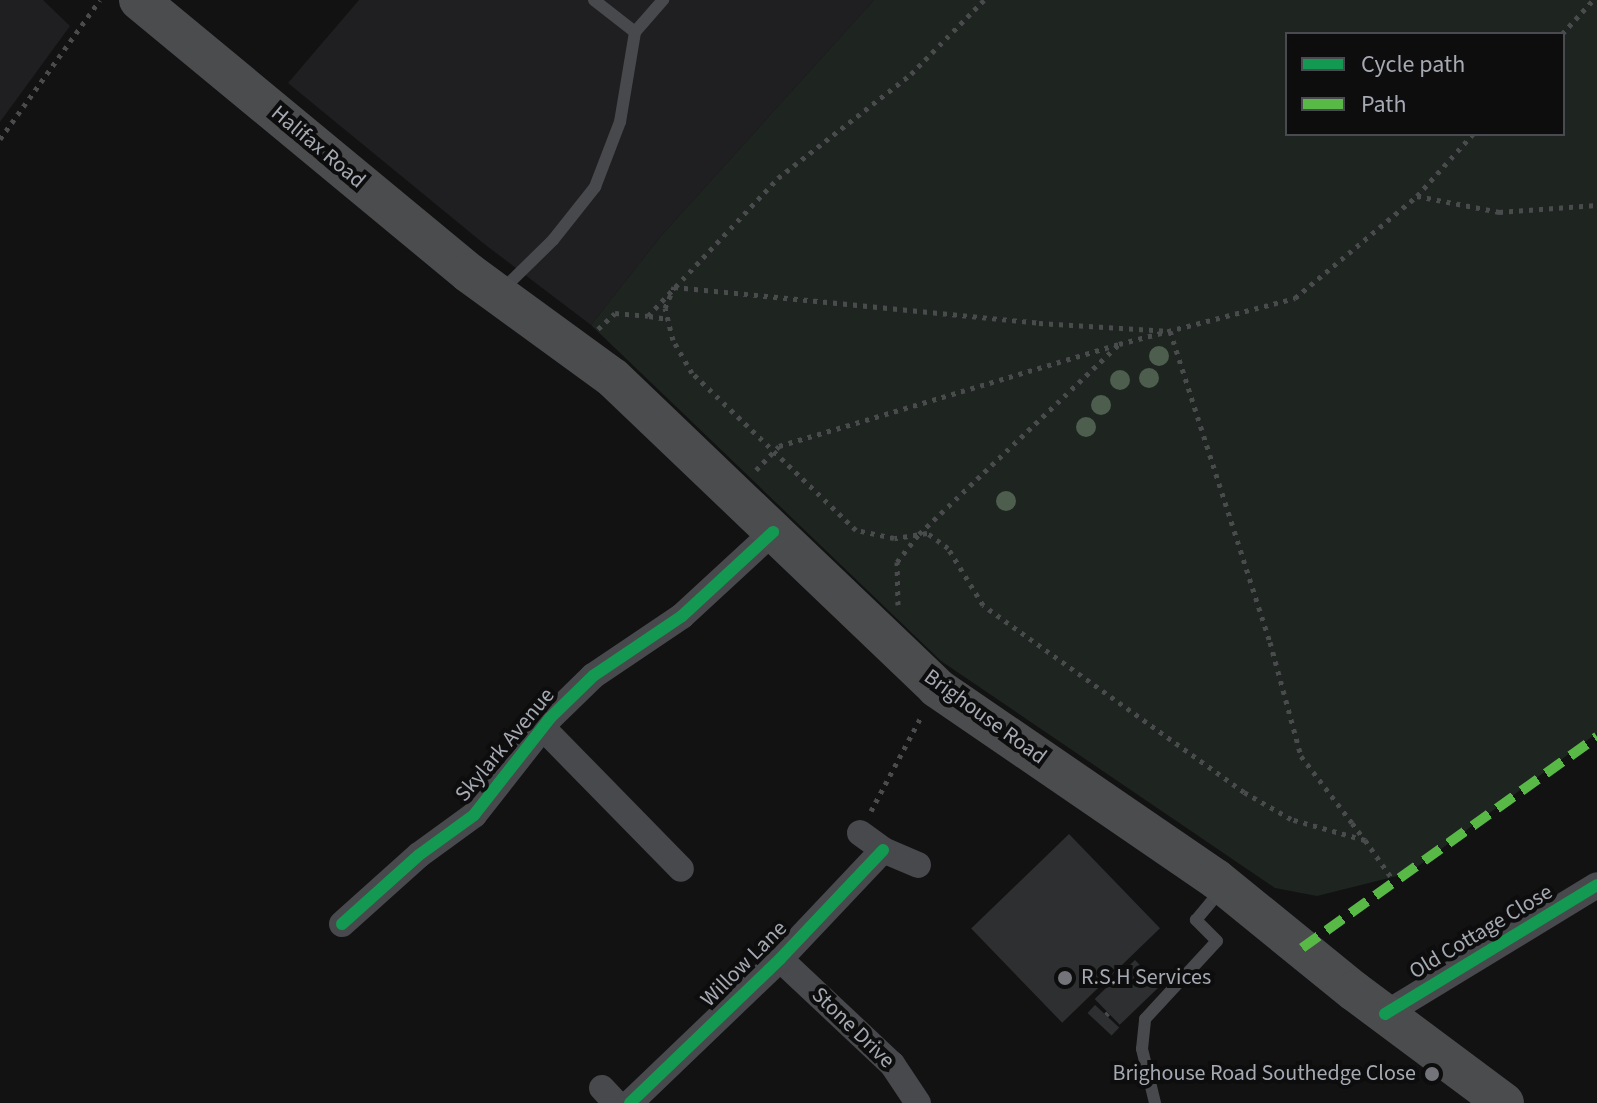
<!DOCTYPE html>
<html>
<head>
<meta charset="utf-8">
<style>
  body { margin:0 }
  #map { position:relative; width:1597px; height:1103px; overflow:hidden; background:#121213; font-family:"Source Sans 3",sans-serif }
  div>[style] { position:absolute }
  .built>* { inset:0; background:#1f1f21 }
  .green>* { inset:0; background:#1e241f }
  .building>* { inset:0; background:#2e2f30; transform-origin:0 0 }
  .path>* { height:5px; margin-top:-2.5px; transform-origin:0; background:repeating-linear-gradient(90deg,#494b4d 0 4px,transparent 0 10px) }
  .service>* { height:12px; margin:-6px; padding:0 6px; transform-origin:6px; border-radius:6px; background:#48494c }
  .minor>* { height:26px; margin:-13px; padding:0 13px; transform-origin:13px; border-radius:13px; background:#48494c }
  .primary>* { height:40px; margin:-20px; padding:0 20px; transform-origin:20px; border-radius:20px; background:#4a4c4e }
  .quiet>* { height:10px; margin-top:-5px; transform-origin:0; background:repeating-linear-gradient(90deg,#58b947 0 20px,transparent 0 30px) }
  .cycleway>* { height:12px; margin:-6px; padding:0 6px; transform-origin:6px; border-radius:6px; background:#139951 }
  .trees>* { width:20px; height:20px; margin:-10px; border-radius:50%; background:#4d5d4e }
  .dots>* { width:22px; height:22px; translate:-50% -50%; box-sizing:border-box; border:4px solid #0d0d0e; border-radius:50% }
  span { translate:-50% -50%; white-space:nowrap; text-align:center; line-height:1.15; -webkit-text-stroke:8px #0d0d0e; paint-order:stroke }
  .street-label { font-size:22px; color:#a5a9b2 }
  .poi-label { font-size:22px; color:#a5a9b2 }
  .left { translate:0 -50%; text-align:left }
  .right { translate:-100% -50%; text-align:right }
  .legend { position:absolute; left:1285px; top:32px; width:280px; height:104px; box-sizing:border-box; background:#0d0d0e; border:2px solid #4a4b50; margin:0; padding:10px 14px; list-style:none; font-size:24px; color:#a5a9b2 }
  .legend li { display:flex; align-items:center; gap:16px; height:40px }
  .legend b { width:40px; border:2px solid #4a4b50 }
</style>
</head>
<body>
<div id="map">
  <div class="built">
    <div style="clip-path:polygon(0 0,43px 0,70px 26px,0 122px)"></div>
    <div style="clip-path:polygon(359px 0,874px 0,661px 236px,591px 325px,483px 243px,288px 83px)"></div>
  </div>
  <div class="green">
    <div style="clip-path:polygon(evenodd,874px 0,1597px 0,1597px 733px,1409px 873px,1317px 896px,1275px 888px,941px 661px,591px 325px,661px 236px,874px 0,1287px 34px,1563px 34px,1563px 134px,1287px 134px,1287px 34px)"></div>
  </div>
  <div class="building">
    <div style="left:1069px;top:834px;width:131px;height:136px;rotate:46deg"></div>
    <div style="left:1135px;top:960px;width:36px;height:56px;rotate:46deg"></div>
    <div style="left:1095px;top:1005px;width:33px;height:11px;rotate:43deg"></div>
  </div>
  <div class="path">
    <div style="left:1562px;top:34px;width:46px;rotate:-47.6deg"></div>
    <div style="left:0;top:139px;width:171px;rotate:-54.3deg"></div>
    <div style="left:1417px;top:196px;width:84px;rotate:-47.9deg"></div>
    <div style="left:649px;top:316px;width:19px;rotate:9deg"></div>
    <div style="left:598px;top:329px;width:23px;rotate:-43deg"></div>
    <div style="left:615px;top:313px;width:33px;rotate:5deg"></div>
    <div style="left:648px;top:316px;width:190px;rotate:-46.7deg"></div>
    <div style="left:778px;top:178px;width:169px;rotate:-38deg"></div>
    <div style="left:911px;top:74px;width:104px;rotate:-45.4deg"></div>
    <div style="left:756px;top:470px;width:33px;rotate:-46deg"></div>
    <div style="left:779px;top:446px;width:355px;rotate:-16.7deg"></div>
    <div style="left:1119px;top:344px;width:182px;rotate:-14.6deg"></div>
    <div style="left:1295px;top:298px;width:159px;rotate:-39.9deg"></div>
    <div style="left:1417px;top:196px;width:84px;rotate:11deg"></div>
    <div style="left:1499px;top:212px;width:98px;rotate:-4.1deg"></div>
    <div style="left:898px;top:605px;width:43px;rotate:-91.3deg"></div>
    <div style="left:897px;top:562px;width:36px;rotate:-52deg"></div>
    <div style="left:919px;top:534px;width:274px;rotate:-43.5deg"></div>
    <div style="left:871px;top:811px;width:106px;rotate:-62deg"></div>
    <div style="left:1365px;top:840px;width:77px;rotate:-164.2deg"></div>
    <div style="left:1291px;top:819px;width:54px;rotate:-150.1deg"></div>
    <div style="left:1244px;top:792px;width:321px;rotate:-144.4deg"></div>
    <div style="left:983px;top:605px;width:67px;rotate:-121.6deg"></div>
    <div style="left:948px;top:548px;width:26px;rotate:-144deg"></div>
    <div style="left:927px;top:533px;width:33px;rotate:171deg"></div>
    <div style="left:894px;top:538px;width:39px;rotate:-168deg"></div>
    <div style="left:856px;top:530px;width:227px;rotate:-136.2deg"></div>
    <div style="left:692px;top:373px;width:38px;rotate:-120deg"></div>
    <div style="left:673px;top:340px;width:33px;rotate:-104deg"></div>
    <div style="left:665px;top:308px;width:23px;rotate:-67deg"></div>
    <div style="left:674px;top:287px;width:367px;rotate:5.6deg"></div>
    <div style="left:1039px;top:323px;width:131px;rotate:3.5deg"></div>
    <div style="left:1170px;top:331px;width:327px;rotate:72.2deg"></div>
    <div style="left:1270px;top:642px;width:118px;rotate:74.8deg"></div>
    <div style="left:1301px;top:756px;width:84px;rotate:52.7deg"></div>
    <div style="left:1352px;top:823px;width:21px;rotate:53deg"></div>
    <div style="left:1365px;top:840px;width:45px;rotate:54.9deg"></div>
    <div style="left:1106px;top:1015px;width:3px;rotate:-45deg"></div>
  </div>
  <div class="service">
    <div style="left:594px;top:0;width:52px;rotate:38deg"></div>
    <div style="left:503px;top:289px;width:70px;rotate:-44.4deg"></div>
    <div style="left:553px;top:240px;width:68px;rotate:-51.6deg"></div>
    <div style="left:595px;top:187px;width:70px;rotate:-69deg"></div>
    <div style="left:620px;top:122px;width:91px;rotate:-80.5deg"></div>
    <div style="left:635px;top:32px;width:43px;rotate:-48.8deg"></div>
    <div style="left:1155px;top:1103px;width:56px;rotate:-103.5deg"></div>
    <div style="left:1142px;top:1049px;width:30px;rotate:-84deg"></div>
    <div style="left:1145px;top:1019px;width:106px;rotate:-47.3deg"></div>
    <div style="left:1217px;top:941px;width:30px;rotate:-135deg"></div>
    <div style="left:1196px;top:920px;width:38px;rotate:-50deg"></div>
  </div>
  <div class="minor">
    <div style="left:543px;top:728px;width:197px;rotate:45.6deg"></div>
    <div style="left:860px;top:833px;width:29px;rotate:36deg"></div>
    <div style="left:883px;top:850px;width:38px;rotate:23deg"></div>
    <div style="left:342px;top:924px;width:103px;rotate:-41.9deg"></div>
    <div style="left:419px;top:855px;width:68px;rotate:-36deg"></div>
    <div style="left:474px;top:815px;width:123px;rotate:-51.9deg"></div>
    <div style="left:550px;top:718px;width:60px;rotate:-44.3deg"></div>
    <div style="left:593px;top:676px;width:107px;rotate:-34deg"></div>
    <div style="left:682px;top:616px;width:124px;rotate:-42.7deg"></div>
    <div style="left:780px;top:959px;width:154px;rotate:43.2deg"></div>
    <div style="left:892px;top:1064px;width:47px;rotate:56.3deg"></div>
    <div style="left:1385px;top:1014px;width:248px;rotate:-31.3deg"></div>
    <div style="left:602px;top:1088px;width:21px;rotate:47deg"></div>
    <div style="left:630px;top:1103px;width:208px;rotate:-43.8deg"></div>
    <div style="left:780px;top:959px;width:150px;rotate:-46.6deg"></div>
  </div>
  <div class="primary">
    <div style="left:139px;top:0;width:428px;rotate:39.6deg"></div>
    <div style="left:469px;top:273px;width:178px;rotate:36.1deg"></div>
    <div style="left:613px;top:378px;width:448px;rotate:43.7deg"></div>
    <div style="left:937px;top:688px;width:338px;rotate:34.4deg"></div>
    <div style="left:1216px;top:879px;width:178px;rotate:39.1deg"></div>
    <div style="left:1354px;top:991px;width:187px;rotate:36.7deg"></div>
  </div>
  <div class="quiet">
    <div style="left:1302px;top:948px;width:363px;rotate:-35.6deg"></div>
  </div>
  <div class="cycleway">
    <div style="left:342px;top:924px;width:103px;rotate:-41.9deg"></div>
    <div style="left:419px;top:855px;width:68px;rotate:-36deg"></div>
    <div style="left:474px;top:815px;width:123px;rotate:-51.9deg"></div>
    <div style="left:550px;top:718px;width:60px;rotate:-44.3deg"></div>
    <div style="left:593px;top:676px;width:107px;rotate:-34deg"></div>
    <div style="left:682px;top:616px;width:124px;rotate:-42.7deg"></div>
    <div style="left:1385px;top:1014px;width:248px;rotate:-31.3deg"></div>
    <div style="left:630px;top:1103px;width:208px;rotate:-43.8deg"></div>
    <div style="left:780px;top:959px;width:150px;rotate:-46.6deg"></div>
  </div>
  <div class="trees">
    <div style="left:1159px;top:356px"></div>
    <div style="left:1149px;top:378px"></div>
    <div style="left:1120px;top:380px"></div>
    <div style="left:1101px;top:405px"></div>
    <div style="left:1086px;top:427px"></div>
    <div style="left:1006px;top:501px"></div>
  </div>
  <div class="dots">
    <div style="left:1065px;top:978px;background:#72747a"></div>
    <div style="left:1432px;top:1074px;background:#72747a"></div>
  </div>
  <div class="street-label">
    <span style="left:318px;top:147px;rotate:40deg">Halifax Road</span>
    <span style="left:985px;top:717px;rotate:36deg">Brighouse Road</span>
    <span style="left:505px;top:745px;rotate:-50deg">Skylark Avenue</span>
    <span style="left:1481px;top:932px;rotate:-31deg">Old Cottage Close</span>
    <span style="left:744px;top:964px;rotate:-45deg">Willow Lane</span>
    <span style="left:853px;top:1028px;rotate:44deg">Stone Drive</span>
  </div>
  <div class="poi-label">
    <span class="left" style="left:1081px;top:978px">R.S.H Services</span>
    <span class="right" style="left:1416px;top:1074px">Brighouse Road Southedge Close</span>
  </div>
  <ul class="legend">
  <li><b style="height:10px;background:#139951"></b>Cycle path</li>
  <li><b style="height:10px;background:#58b947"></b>Path</li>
  </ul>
</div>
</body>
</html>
